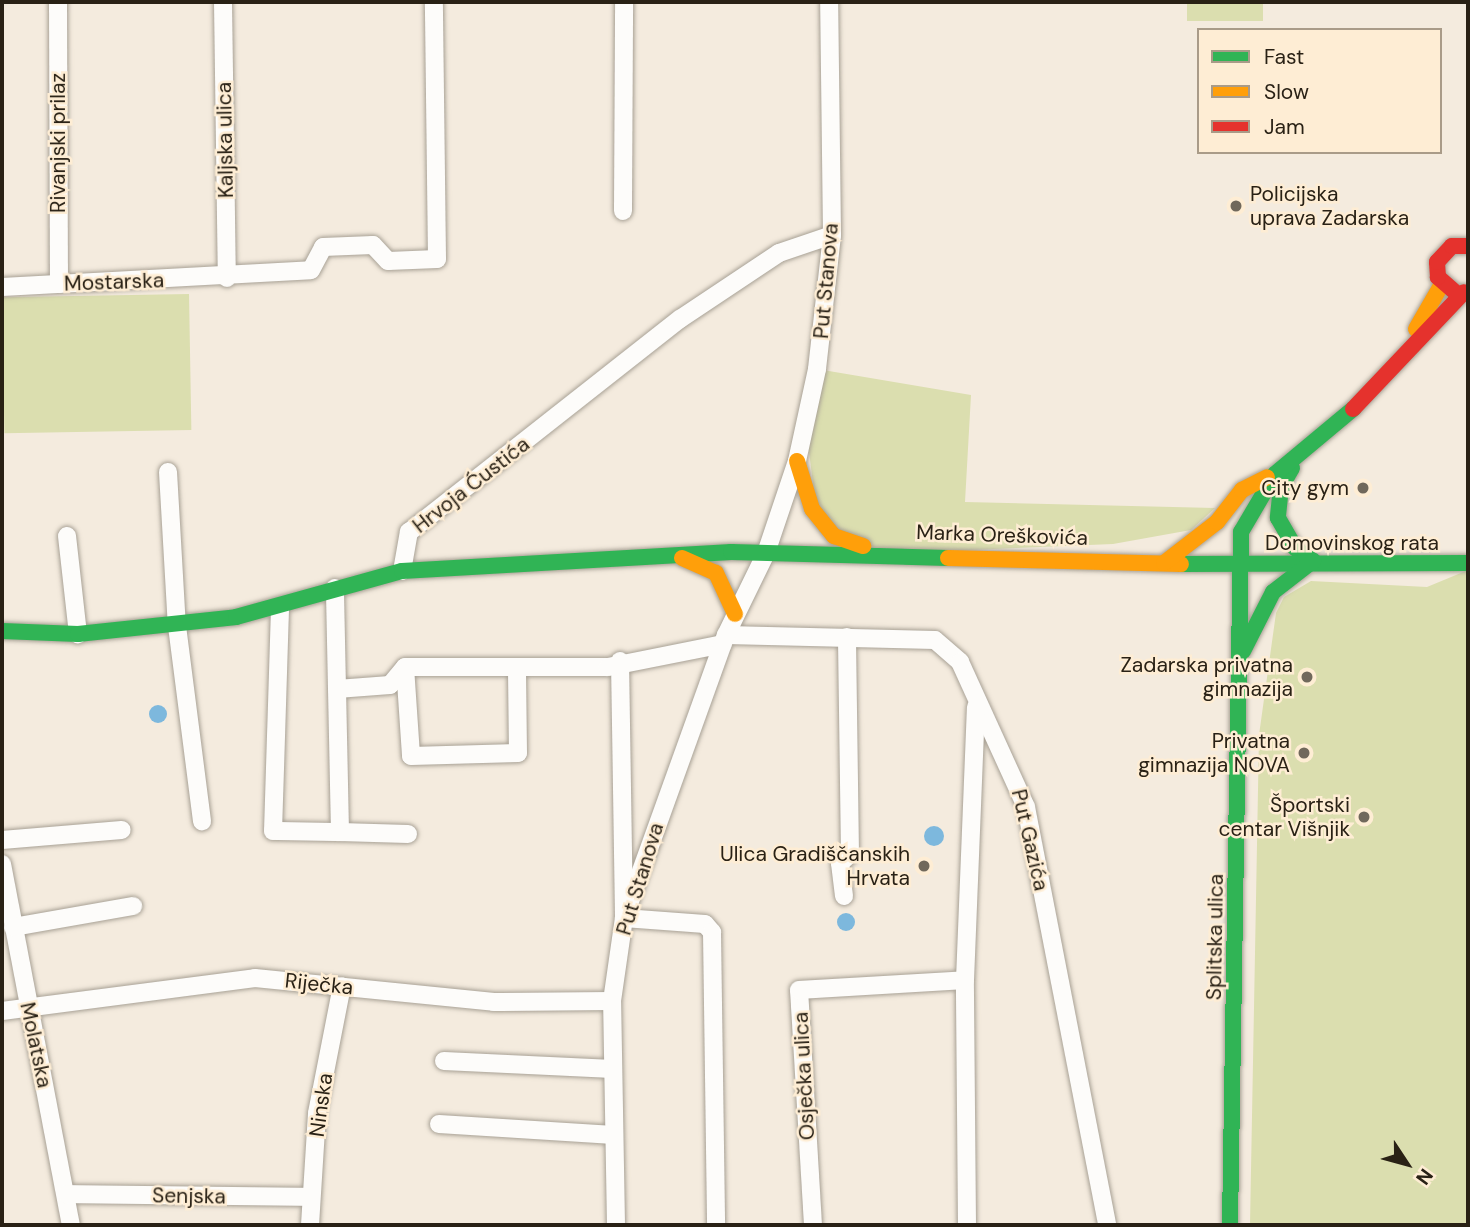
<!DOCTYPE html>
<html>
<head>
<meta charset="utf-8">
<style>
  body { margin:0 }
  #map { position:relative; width:1470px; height:1227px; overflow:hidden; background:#f4ebde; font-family:"DM Sans",sans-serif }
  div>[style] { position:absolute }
  .green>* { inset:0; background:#dbdeaf; transform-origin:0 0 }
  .water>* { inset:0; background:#7db8dd }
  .round { border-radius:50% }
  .roads { filter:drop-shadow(0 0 2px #a8a195) drop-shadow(0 0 2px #a8a195) }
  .street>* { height:18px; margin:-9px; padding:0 9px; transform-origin:9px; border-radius:9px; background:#fdfcfa }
  .fast>* { height:16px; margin:-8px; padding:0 8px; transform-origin:8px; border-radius:8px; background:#30b455 }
  .slow>* { height:16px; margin:-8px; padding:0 8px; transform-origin:8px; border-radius:8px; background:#ff9f0a }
  .jam>* { height:16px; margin:-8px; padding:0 8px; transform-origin:8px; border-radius:8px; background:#e5322d }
  .dots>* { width:19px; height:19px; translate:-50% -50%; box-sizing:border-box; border:4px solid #feedd4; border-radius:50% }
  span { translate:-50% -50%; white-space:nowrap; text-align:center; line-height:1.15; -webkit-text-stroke:5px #feedd4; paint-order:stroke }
  .street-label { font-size:21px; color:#292115 }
  .poi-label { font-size:21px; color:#292115 }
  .left { translate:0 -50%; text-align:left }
  .right { translate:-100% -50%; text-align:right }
  .frame { position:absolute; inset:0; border:4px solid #292115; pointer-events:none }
  .legend { position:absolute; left:1197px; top:28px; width:245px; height:126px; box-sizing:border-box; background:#feedd4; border:2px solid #a99b88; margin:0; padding:9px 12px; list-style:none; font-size:21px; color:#292115 }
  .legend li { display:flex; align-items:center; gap:14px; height:35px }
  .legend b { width:35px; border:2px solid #a99b88 }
  .north { position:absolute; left:1372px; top:1129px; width:70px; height:70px; -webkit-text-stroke:5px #feedd4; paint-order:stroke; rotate:126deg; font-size:19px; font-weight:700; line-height:28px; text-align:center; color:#292115 }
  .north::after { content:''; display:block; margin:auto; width:24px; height:32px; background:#292115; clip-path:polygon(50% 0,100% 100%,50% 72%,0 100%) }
</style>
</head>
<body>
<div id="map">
  <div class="green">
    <div style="left:1187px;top:2px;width:76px;height:19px"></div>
    <div style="left:189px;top:294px;width:136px;height:187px;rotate:89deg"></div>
    <div style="clip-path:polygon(817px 369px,971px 395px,965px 502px,1215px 508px,1191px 530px,1113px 544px,896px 553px,819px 532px,806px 427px)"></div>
    <div style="clip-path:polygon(1468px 570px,1468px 1225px,1250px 1225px,1259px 735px,1276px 613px,1284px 597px,1311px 581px,1427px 587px)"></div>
  </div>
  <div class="water">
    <div class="round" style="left:149px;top:705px;width:18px;height:18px"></div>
    <div class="round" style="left:924px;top:826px;width:20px;height:20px"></div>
    <div class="round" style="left:837px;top:913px;width:18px;height:18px"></div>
  </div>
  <div class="roads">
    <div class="street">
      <div style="left:58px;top:2px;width:282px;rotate:89.8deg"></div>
      <div style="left:223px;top:2px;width:276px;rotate:89.2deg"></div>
      <div style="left:623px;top:211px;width:209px;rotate:-89.7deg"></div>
      <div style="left:2px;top:287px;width:309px;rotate:-3.1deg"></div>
      <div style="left:311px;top:270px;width:26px;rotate:-62deg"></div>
      <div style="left:323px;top:247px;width:50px;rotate:-2.3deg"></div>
      <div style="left:373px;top:245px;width:22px;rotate:47deg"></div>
      <div style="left:388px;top:261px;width:49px;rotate:-2.3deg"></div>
      <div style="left:437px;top:259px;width:257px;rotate:-90.7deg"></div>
      <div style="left:168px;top:472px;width:154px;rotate:86.7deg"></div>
      <div style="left:177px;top:626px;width:197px;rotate:82.7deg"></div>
      <div style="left:67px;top:536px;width:99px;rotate:83.6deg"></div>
      <div style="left:402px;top:571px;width:40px;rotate:-80deg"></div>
      <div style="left:409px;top:532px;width:345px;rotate:-38.2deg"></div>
      <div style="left:680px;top:319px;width:119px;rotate:-33.7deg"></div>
      <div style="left:779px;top:253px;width:56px;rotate:-18.8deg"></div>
      <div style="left:280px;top:609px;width:222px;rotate:91.8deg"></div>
      <div style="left:273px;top:831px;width:67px;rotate:0.9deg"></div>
      <div style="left:340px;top:832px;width:244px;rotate:-91.2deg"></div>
      <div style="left:726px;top:635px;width:209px;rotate:1.4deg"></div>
      <div style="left:935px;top:640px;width:33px;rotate:41deg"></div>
      <div style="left:960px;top:662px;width:159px;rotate:65.5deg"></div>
      <div style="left:1026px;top:807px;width:426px;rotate:79deg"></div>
      <div style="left:620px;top:661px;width:257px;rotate:89.1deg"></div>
      <div style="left:624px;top:918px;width:81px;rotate:4.2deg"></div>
      <div style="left:705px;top:924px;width:11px;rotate:49deg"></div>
      <div style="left:712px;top:932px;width:293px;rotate:89.2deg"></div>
      <div style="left:405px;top:667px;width:89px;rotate:86.1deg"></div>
      <div style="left:411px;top:756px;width:107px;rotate:-1.6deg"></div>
      <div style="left:518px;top:753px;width:86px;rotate:-90.7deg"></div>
      <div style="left:337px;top:689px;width:53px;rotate:-4.3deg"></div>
      <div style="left:390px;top:685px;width:23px;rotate:-50deg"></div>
      <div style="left:405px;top:667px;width:203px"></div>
      <div style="left:608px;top:667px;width:117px;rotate:-11.3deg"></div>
      <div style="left:340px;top:832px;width:68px;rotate:1.7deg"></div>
      <div style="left:2px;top:840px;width:120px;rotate:-4.8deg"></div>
      <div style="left:2px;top:864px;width:368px;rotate:79.2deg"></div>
      <div style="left:844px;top:896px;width:33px;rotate:-97deg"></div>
      <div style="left:840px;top:863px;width:13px;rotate:-42deg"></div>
      <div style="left:850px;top:854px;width:217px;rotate:-90.8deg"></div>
      <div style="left:13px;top:927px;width:122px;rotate:-9.9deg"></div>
      <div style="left:2px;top:1011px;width:255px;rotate:-7.4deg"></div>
      <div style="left:255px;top:978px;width:240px;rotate:5.7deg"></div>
      <div style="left:494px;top:1002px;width:118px;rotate:-0.5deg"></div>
      <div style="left:444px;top:1061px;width:169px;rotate:2.7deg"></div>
      <div style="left:439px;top:1124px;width:175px;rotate:3.6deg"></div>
      <div style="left:67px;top:1194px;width:244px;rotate:0.7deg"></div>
      <div style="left:310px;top:1225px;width:112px;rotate:-86.4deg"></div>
      <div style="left:317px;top:1113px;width:129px;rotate:-78.9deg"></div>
      <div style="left:616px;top:1225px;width:224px;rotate:-91deg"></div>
      <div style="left:612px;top:1001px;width:84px;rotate:-81.8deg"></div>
      <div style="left:624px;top:918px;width:301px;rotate:-70.2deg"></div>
      <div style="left:726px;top:635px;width:91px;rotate:-64deg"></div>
      <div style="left:766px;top:553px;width:97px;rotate:-71.4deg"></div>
      <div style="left:797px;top:461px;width:94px;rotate:-77.7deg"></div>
      <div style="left:817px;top:369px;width:135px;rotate:-83.6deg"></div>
      <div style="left:832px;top:235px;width:233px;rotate:-90.7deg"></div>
      <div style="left:813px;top:1225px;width:235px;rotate:-93.4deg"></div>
      <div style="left:799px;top:990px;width:166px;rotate:-3.4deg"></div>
      <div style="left:967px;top:1225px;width:245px;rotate:-90.5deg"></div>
      <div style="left:965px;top:980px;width:273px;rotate:-87.7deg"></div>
    </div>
    <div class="fast">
      <div style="left:1292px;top:468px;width:22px;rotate:120deg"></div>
      <div style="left:1281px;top:487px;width:31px;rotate:96deg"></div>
      <div style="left:1278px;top:518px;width:34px;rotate:60deg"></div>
      <div style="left:1295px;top:548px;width:22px;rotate:36deg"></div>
      <div style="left:1181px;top:564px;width:287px;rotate:-0.2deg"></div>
      <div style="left:2px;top:631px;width:76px;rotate:2.3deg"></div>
      <div style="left:78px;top:634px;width:159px;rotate:-6.1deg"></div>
      <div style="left:236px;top:617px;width:172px;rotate:-15.5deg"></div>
      <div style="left:402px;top:571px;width:330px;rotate:-3.3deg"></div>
      <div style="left:731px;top:552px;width:217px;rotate:1.6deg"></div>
      <div style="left:1243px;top:651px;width:66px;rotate:-63deg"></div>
      <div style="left:1273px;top:592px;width:51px;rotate:-37.8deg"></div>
      <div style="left:1230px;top:1225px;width:693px;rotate:-89.09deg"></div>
      <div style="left:1241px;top:532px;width:67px;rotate:-59.6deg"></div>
      <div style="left:1275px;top:474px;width:102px;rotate:-39.8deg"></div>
    </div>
    <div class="slow">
      <div style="left:1416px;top:329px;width:52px;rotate:-60deg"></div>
      <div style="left:797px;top:461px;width:50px;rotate:72.6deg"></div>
      <div style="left:812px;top:509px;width:35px;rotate:51deg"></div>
      <div style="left:834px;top:536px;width:31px;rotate:19deg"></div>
      <div style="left:682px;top:558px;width:37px;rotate:24deg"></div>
      <div style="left:716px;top:573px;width:45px;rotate:65.1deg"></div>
      <div style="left:948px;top:558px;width:233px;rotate:1.5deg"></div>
      <div style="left:1164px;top:563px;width:67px;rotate:-37.7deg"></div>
      <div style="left:1217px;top:522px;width:41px;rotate:-52deg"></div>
      <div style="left:1242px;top:490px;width:28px;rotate:-27deg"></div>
    </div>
    <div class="jam">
      <div style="left:1455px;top:292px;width:23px;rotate:-139deg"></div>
      <div style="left:1438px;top:277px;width:15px;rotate:-94deg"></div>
      <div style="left:1437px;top:262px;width:22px;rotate:-47deg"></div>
      <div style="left:1452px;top:246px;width:16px"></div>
      <div style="left:1353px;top:409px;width:161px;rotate:-46.5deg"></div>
    </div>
  </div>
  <div class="dots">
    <div style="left:1236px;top:206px;background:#70685b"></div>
    <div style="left:1363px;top:488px;background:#70685b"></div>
    <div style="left:1307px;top:677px;background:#70685b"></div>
    <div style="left:1304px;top:753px;background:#70685b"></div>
    <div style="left:1364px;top:817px;background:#70685b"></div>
    <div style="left:924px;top:866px;background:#70685b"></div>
  </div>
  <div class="street-label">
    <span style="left:225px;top:140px;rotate:-91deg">Kaljska ulica</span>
    <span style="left:58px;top:143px;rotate:-90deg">Rivanjski prilaz</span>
    <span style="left:826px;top:281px;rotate:-85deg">Put Stanova</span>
    <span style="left:114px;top:282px;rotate:-2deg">Mostarska</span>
    <span style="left:471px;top:485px;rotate:-38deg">Hrvoja Ćustića</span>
    <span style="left:1002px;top:535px;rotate:2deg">Marka Oreškovića</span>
    <span style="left:1352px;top:543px">Domovinskog rata</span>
    <span style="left:1030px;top:840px;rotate:77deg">Put Gazića</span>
    <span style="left:640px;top:879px;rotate:-73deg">Put Stanova</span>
    <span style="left:1215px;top:937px;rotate:-89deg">Splitska ulica</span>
    <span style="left:319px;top:984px;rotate:6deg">Riječka</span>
    <span style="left:36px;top:1045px;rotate:78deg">Molatska</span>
    <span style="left:804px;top:1076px;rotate:-93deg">Osječka ulica</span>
    <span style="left:321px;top:1105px;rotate:-82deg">Ninska</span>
    <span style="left:189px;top:1196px;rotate:1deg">Senjska</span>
  </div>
  <div class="poi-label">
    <span class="left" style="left:1250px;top:206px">Policijska<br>uprava Zadarska</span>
    <span class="right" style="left:1349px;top:488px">City gym</span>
    <span class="right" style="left:1293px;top:677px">Zadarska privatna<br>gimnazija</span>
    <span class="right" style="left:1290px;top:753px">Privatna<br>gimnazija NOVA</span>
    <span class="right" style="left:1350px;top:817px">Športski<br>centar Višnjik</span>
    <span class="right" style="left:910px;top:866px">Ulica Gradiščanskih<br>Hrvata</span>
  </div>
  <div class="frame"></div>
  <ul class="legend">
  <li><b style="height:9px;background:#30b455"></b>Fast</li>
  <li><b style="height:9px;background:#ff9f0a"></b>Slow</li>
  <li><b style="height:9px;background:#e5322d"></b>Jam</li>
  </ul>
  <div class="north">N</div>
</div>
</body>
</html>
